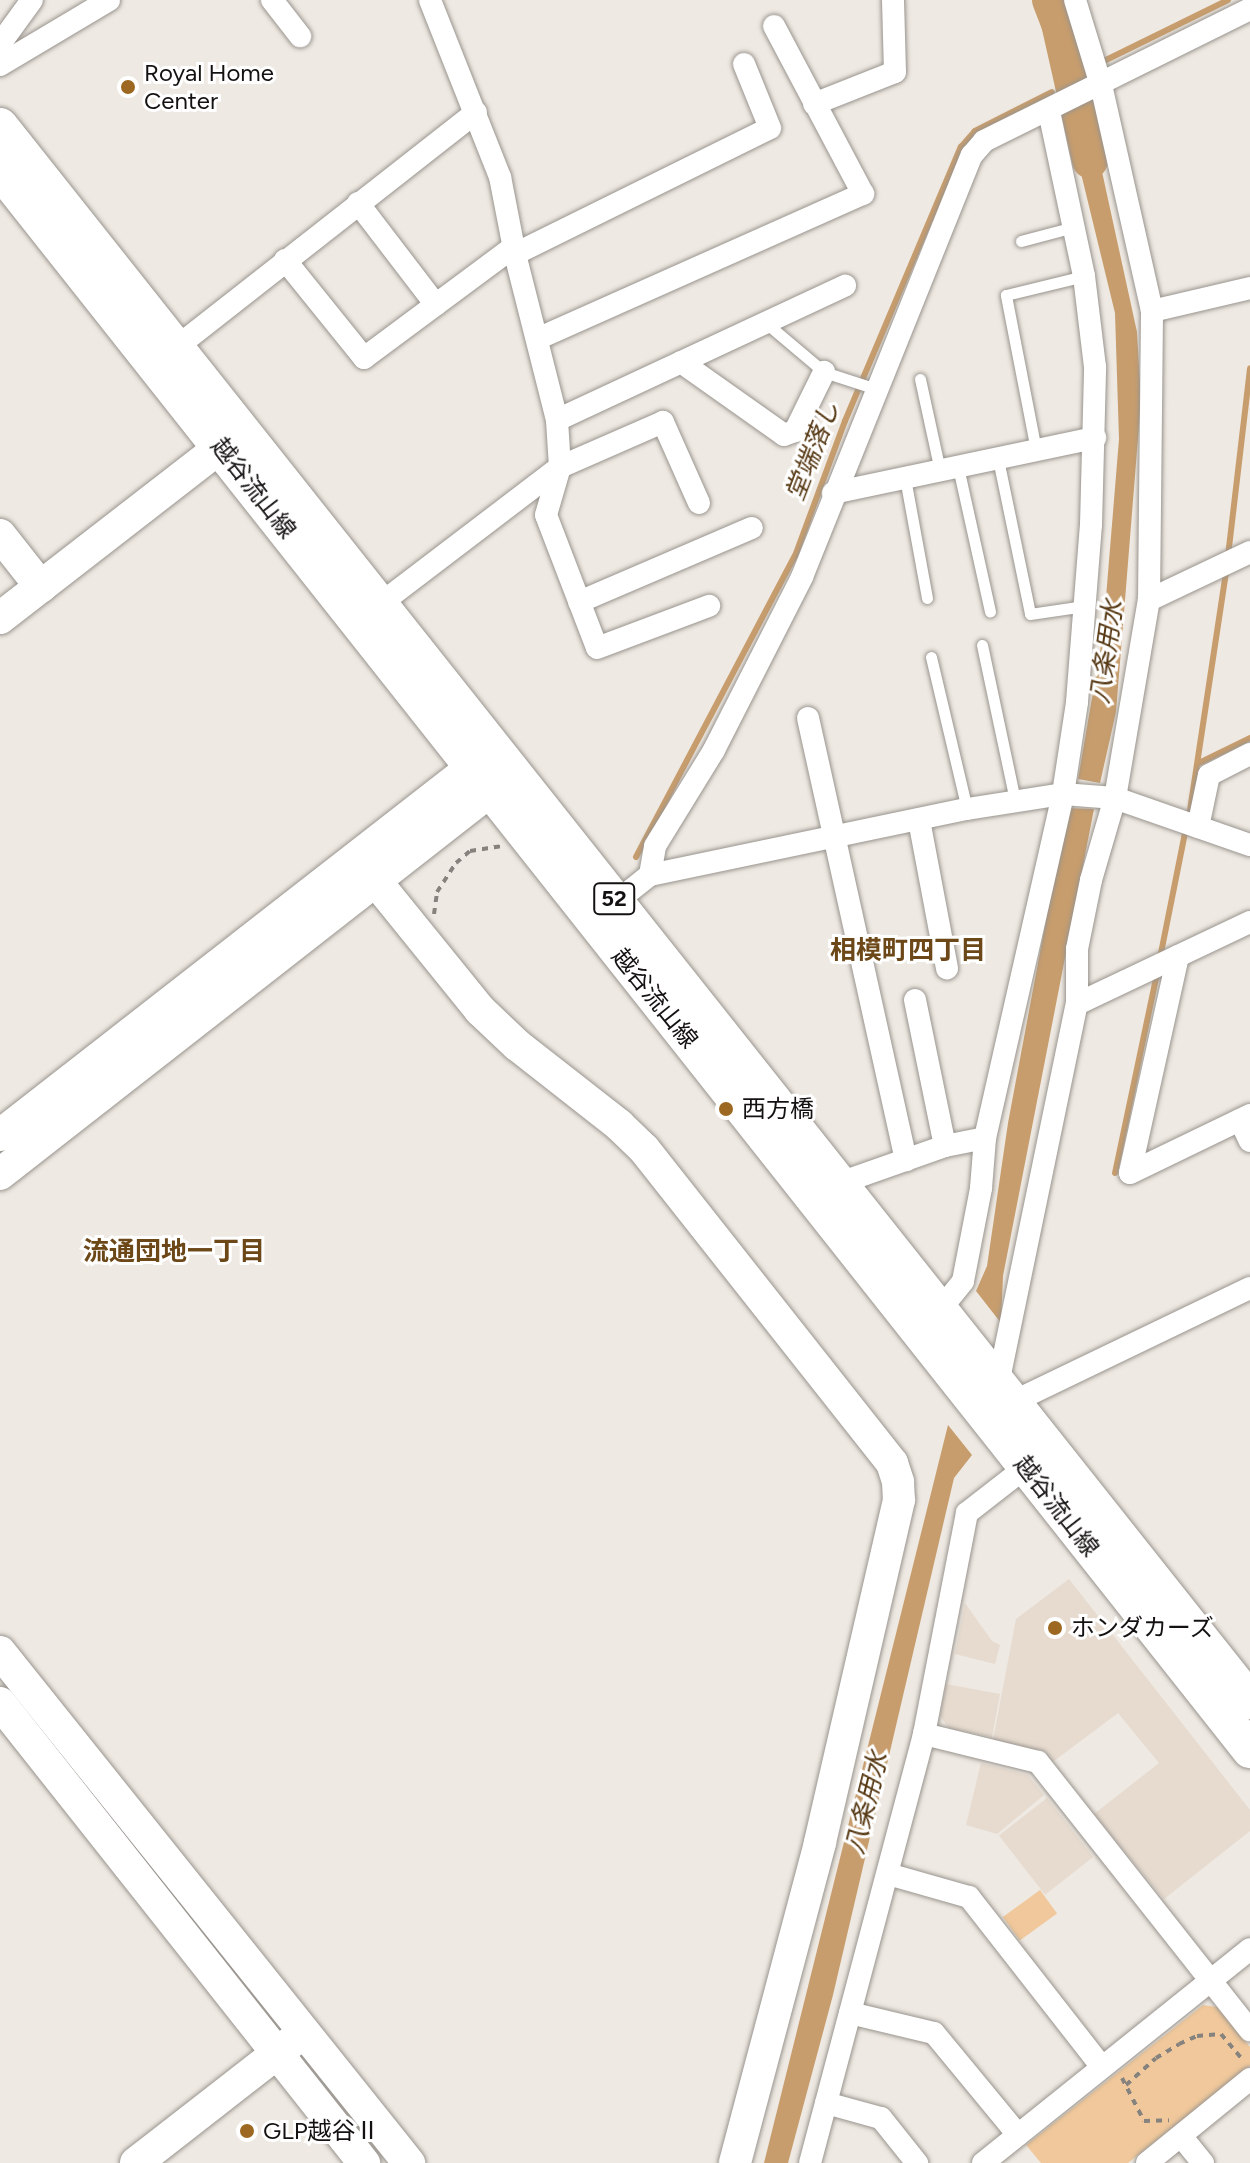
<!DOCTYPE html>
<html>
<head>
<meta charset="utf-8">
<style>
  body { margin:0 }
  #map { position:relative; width:1250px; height:2163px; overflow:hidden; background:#eee9e2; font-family:Figtree,"Noto Sans JP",sans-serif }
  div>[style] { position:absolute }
  .built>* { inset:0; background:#e7dbcf; transform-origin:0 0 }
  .green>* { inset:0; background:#f0c89b; transform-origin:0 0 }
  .water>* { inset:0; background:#c79d6d }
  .stream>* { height:6px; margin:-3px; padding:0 3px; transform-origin:3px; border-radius:3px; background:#c79d6d }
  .river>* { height:36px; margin:-18px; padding:0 18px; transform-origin:18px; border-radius:18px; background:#c79d6d }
  .path>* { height:4px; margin-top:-2px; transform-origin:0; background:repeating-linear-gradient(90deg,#86837e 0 6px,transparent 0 12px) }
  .roads { filter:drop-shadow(0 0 2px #99948e) drop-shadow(0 0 2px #99948e) }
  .lane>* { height:11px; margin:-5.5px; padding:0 5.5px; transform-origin:5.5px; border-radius:5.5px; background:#fff }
  .street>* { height:22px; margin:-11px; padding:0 11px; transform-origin:11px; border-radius:11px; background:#fff }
  .secondary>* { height:32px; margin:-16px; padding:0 16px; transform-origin:16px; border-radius:16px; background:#fff }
  .primary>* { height:36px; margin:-18px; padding:0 18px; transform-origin:18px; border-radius:18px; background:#fff }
  .dots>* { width:22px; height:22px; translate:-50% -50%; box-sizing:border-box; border:4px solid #fff; border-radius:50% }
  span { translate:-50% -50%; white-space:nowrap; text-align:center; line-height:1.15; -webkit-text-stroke:6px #fff; paint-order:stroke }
  .shield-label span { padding:2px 6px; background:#fff; border:2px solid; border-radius:6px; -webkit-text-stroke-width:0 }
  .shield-label { font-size:22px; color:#141210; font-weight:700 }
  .poi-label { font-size:24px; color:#141210 }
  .left { translate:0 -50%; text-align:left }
  .street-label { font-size:24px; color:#141210 }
  .water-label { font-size:26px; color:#573914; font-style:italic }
  .neighbourhood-label { font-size:26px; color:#6c4717; font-weight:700 }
</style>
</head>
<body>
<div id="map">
  <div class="built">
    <div style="clip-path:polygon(1069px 1579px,1250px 1810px,1250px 1831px,1164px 1899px,1094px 1814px,1159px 1763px,1118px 1713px,1050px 1764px,993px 1740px,1016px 1619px)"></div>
    <div style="clip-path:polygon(965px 1603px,992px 1641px,1000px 1645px,995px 1664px,955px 1654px)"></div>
    <div style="clip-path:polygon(946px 1684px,1000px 1694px,992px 1737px,949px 1728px,940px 1716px)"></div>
    <div style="clip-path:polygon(981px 1763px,1028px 1775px,1044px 1795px,997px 1834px,966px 1825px)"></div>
    <div style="left:1047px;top:1798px;width:75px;height:61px;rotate:52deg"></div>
  </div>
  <div class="green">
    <div style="left:1040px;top:1890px;width:29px;height:46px;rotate:54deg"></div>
    <div style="clip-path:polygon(1203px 2005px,1217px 2007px,1250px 2047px,1250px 2066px,1128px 2163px,1041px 2163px,1026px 2145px)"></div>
  </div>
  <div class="water">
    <div style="clip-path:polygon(1041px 0,1063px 0,1084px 65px,1061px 78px,1053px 32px)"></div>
    <div style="clip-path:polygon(1089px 112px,1137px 332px,1141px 401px,1116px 712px,1100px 783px,1078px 779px,1103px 634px,1119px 439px,1115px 313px,1068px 120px)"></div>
    <div style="clip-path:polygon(1067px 808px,1094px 809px,1003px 1276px,1001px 1323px,976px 1291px,987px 1266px,1008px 1123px)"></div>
    <div style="clip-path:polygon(948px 1425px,972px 1455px,954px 1478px,833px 1995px,788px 2163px,764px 2163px)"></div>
  </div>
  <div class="stream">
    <div style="left:1106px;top:60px;width:136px;rotate:-26.2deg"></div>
    <div style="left:1228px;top:556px;width:189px;rotate:-83.3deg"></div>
    <div style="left:1199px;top:763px;width:57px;rotate:-26.1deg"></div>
    <div style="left:1189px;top:817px;width:249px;rotate:-81.4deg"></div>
    <div style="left:636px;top:857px;width:340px;rotate:-62.2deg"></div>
    <div style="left:795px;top:556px;width:144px;rotate:-69.7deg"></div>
    <div style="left:845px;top:421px;width:298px;rotate:-67.1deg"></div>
    <div style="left:961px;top:147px;width:21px;rotate:-49deg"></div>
    <div style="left:975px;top:131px;width:86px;rotate:-26.9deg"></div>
    <div style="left:1160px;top:958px;width:133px;rotate:-78.7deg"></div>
    <div style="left:1115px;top:1173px;width:204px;rotate:-78.1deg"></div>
  </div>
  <div class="river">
    <div style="left:1050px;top:0;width:25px;rotate:69deg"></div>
    <div style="left:1059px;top:23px;width:141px;rotate:77.3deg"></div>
  </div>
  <div class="path">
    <div style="left:434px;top:914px;width:22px;rotate:-82deg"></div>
    <div style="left:437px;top:892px;width:35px;rotate:-57deg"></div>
    <div style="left:456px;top:863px;width:18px;rotate:-41deg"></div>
    <div style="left:470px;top:851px;width:31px;rotate:-9deg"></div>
    <div style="left:1221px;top:2034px;width:35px;rotate:50deg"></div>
    <div style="left:1122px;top:2078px;width:48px;rotate:62.9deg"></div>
    <div style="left:1144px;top:2121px;width:25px;rotate:-2deg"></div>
    <div style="left:1126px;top:2085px;width:40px;rotate:-42deg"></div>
    <div style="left:1156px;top:2058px;width:27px;rotate:-31deg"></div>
    <div style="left:1179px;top:2044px;width:20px;rotate:-24deg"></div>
    <div style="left:1197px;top:2036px;width:24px;rotate:-5deg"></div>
  </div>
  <div class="roads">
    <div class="lane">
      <div style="left:1021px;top:241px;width:55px;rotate:-14.8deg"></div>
      <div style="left:766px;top:323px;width:76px;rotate:40.2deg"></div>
      <div style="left:824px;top:372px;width:55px;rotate:18.1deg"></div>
      <div style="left:920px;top:379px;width:94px;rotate:77.7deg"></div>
      <div style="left:1036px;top:450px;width:158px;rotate:-101deg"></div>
      <div style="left:1006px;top:295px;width:80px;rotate:-13.7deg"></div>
      <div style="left:998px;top:459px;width:158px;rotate:78.3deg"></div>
      <div style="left:1030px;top:614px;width:55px;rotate:-8.4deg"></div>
      <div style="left:958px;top:467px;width:148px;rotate:77.5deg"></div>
      <div style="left:905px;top:478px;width:122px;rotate:79.6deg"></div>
      <div style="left:982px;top:645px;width:158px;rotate:78deg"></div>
      <div style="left:931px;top:657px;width:156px;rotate:76.7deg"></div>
    </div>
    <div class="street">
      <div style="left:272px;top:0;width:46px;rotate:52.1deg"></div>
      <div style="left:0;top:44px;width:54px;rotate:-54deg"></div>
      <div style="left:0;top:65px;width:127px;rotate:-30.8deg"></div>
      <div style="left:814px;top:104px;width:87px;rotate:-21.6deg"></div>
      <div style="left:895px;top:72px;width:72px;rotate:-91.6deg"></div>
      <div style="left:358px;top:203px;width:128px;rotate:52.6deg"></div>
      <div style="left:515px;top:254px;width:284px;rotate:-26.3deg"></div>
      <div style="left:770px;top:128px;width:69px;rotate:-112.1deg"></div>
      <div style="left:285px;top:260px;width:126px;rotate:51.1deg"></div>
      <div style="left:364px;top:358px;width:188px;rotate:-36.6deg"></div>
      <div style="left:1152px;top:311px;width:101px;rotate:-13.2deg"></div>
      <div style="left:537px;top:339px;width:357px;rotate:-24deg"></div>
      <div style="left:863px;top:194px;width:190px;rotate:-117.9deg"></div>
      <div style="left:169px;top:353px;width:390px;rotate:-38.1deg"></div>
      <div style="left:681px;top:362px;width:126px;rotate:35.3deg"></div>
      <div style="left:784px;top:435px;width:12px;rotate:-20deg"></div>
      <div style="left:795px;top:431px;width:66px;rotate:-63.8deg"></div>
      <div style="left:557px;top:420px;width:318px;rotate:-25deg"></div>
      <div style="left:833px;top:493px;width:268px;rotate:-11.9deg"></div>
      <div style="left:699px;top:503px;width:89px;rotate:-114deg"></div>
      <div style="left:663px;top:422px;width:112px;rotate:156.4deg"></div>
      <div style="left:560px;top:467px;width:50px;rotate:106.3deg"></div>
      <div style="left:546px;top:515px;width:142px;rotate:69deg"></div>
      <div style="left:597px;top:648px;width:120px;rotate:-20.6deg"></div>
      <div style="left:1149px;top:600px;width:112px;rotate:-25.4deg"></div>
      <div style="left:579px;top:602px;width:188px;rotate:-23.2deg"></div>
      <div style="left:380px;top:604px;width:226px;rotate:-37.3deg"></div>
      <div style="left:560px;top:467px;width:47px;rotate:-93.7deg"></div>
      <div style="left:557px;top:420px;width:171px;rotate:-104.2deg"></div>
      <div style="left:515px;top:254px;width:78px;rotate:-101deg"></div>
      <div style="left:500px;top:177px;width:190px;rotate:-111.6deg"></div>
      <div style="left:808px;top:718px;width:453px;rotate:77.5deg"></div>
      <div style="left:919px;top:820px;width:151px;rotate:79.3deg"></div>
      <div style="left:1198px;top:827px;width:53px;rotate:-78.1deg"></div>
      <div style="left:1209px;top:775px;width:46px;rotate:-27.1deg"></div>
      <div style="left:650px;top:875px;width:29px;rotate:-80deg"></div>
      <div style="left:655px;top:846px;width:113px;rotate:-58.4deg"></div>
      <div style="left:714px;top:750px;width:194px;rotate:-63deg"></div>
      <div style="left:802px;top:577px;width:455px;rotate:-68.1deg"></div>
      <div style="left:972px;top:155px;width:18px;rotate:-49deg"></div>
      <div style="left:984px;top:141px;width:297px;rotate:-26.4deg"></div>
      <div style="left:616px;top:902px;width:43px;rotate:-38.5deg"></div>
      <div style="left:650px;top:875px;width:324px;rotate:-11.8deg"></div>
      <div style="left:967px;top:809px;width:97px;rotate:-8.9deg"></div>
      <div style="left:1063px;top:794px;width:52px;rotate:4.4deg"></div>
      <div style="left:1115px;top:798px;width:143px;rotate:19.2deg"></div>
      <div style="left:1178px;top:956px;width:222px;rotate:102.5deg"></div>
      <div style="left:1130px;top:1173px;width:133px;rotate:-25.8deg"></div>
      <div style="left:915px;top:1000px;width:149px;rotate:78.4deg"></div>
      <div style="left:1077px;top:1004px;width:191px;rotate:-25.4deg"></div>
      <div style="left:1240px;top:1120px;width:23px;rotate:65deg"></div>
      <div style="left:840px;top:1183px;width:111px;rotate:-19.4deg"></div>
      <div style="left:945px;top:1146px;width:41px;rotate:-11.3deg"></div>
      <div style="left:939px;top:1311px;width:38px;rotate:-51deg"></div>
      <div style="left:963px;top:1281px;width:95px;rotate:-79deg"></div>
      <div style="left:981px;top:1188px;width:50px;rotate:-85.4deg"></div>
      <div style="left:985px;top:1138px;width:353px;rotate:-77.2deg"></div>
      <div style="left:1063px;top:794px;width:93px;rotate:-81.3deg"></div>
      <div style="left:1077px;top:702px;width:178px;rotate:-85.5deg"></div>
      <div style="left:1091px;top:525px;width:158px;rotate:-88.5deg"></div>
      <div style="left:1095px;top:367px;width:92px;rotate:-96.9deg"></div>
      <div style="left:1084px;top:276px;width:169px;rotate:-102deg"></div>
      <div style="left:998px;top:1384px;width:388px;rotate:-78.3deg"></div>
      <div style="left:1077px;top:1004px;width:55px;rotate:-90deg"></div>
      <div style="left:1077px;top:949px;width:70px;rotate:-78.5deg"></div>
      <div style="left:1091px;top:880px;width:85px;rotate:-73.7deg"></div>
      <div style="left:1115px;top:798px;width:201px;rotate:-80.3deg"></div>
      <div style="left:1149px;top:600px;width:289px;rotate:-89.4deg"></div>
      <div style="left:1152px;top:311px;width:232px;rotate:-102.7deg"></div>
      <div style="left:1101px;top:85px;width:89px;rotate:-107deg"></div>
      <div style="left:1013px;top:1402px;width:263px;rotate:-25.7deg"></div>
      <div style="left:924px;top:1734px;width:117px;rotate:13.8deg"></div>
      <div style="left:1038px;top:1762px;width:342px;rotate:51.7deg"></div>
      <div style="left:888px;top:1874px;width:84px;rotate:15.9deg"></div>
      <div style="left:969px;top:1897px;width:214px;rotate:52deg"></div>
      <div style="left:850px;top:2013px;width:86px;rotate:13.4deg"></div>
      <div style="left:934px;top:2033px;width:132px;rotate:50.5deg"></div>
      <div style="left:826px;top:2103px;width:57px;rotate:15.3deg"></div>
      <div style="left:881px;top:2118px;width:58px;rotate:51.3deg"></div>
      <div style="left:1181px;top:2136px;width:35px;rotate:51deg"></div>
      <div style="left:810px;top:2163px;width:444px;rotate:-75.1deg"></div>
      <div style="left:924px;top:1734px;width:225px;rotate:-79deg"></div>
      <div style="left:967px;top:1513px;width:75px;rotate:-37.9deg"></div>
      <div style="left:983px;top:2163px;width:342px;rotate:-38.7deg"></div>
      <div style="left:1147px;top:2163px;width:133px;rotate:-39.2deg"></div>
    </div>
    <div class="secondary">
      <div style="left:0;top:535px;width:66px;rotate:51.7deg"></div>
      <div style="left:0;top:618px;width:281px;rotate:-37.8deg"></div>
      <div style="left:357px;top:858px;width:196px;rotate:51deg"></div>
      <div style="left:480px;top:1010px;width:51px;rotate:43.4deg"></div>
      <div style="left:517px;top:1045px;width:130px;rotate:38.1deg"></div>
      <div style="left:619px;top:1125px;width:35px;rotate:44deg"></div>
      <div style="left:644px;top:1149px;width:400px;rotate:51.7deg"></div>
      <div style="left:892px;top:1463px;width:20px;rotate:72deg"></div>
      <div style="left:898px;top:1482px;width:18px;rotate:87deg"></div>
      <div style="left:899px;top:1500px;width:352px;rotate:103deg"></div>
      <div style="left:820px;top:1843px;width:331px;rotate:104.9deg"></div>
      <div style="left:0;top:1135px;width:625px;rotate:-37.92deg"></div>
      <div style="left:0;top:1174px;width:650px;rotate:-38deg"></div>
      <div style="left:0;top:1652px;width:655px;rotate:51.33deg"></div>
      <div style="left:0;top:1703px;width:587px;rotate:51.65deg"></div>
      <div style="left:136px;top:2163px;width:200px;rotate:-37.9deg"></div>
    </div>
    <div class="primary">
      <div style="left:0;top:126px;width:2011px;rotate:51.56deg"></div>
      <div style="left:0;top:170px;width:2015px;rotate:51.65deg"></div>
    </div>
  </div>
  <div class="dots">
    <div style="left:128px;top:87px;background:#9d6821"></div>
    <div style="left:726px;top:1109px;background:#9d6821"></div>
    <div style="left:1055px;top:1628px;background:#9d6821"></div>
    <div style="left:247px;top:2131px;background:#9d6821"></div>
  </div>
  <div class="shield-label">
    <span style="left:614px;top:899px">52</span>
  </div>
  <div class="poi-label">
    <span class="left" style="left:144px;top:87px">Royal Home<br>Center</span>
    <span class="left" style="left:742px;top:1109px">西方橋</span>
    <span class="left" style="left:1071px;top:1628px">ホンダカーズ</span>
    <span class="left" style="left:263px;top:2131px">GLP越谷Ⅱ</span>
  </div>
  <div class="street-label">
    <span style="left:254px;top:488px;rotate:52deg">越谷流山線</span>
    <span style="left:655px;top:998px;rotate:51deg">越谷流山線</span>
    <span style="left:1057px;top:1506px;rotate:52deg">越谷流山線</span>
  </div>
  <div class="water-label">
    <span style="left:813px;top:451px;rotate:-69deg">堂端落し</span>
    <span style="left:1107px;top:652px;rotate:-82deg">八条用水</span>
    <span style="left:867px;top:1803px;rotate:-76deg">八条用水</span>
  </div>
  <div class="neighbourhood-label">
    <span style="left:908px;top:951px">相模町四丁目</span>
    <span style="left:174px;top:1252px">流通団地一丁目</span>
  </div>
</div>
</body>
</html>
